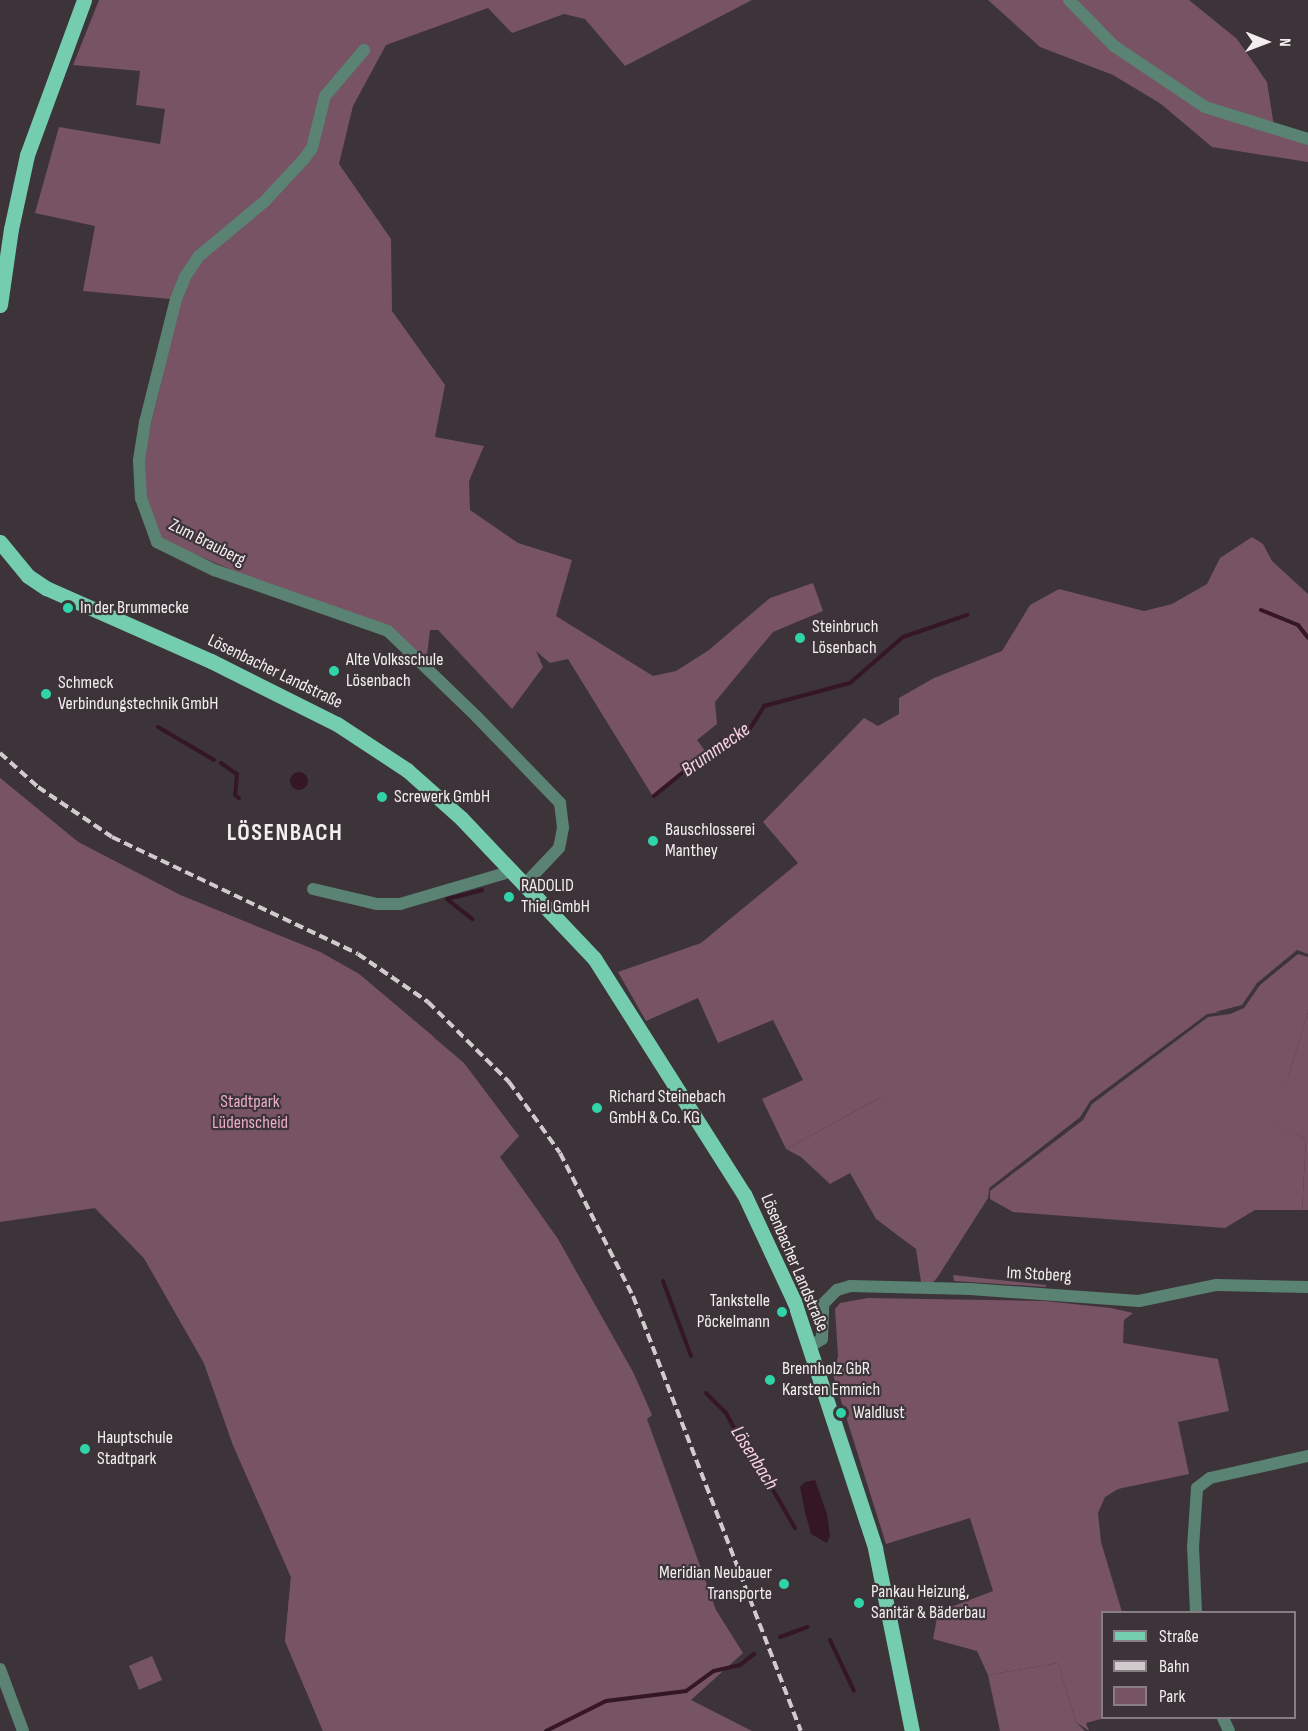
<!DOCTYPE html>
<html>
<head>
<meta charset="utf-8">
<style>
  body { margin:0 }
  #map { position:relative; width:1308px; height:1731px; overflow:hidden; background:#3c3438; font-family:"Sofia Sans Condensed",sans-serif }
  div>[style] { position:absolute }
  .green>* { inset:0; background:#775463; transform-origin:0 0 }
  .forest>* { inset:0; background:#775363 }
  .water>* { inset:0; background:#341624 }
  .round { border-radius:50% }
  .stream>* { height:4px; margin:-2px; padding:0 2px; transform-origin:2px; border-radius:2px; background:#341624 }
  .minor>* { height:12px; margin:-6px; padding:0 6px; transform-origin:6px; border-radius:6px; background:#5a8374 }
  .major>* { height:15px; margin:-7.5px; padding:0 7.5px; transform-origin:7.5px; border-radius:7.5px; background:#75cdb0 }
  .rail>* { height:4px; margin-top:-2px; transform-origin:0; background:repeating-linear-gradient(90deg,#d2cbce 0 9px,transparent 0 13.5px) }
  .dots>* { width:16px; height:16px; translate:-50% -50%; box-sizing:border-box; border:3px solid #3c3438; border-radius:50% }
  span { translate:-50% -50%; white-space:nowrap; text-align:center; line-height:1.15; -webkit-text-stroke:4.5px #3c3438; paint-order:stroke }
  .street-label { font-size:18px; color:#f4eef0 }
  .poi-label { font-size:18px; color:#f4eef0 }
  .left { translate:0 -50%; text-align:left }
  .right { translate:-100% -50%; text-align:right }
  .park-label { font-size:18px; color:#ebacc8 }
  .water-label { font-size:20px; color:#fcd4e5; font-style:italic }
  .district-label { font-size:24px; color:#f4eef0; font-weight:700; letter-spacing:1.5px }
  .legend { position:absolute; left:1101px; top:1611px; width:195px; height:108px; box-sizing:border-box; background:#3c3438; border:2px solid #867e82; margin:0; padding:8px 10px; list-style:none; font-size:18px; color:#f4eef0 }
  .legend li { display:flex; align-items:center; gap:12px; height:30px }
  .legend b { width:30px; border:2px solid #867e82 }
  .north { position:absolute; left:1236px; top:12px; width:60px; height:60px; -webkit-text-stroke:4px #3c3438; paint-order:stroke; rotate:91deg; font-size:16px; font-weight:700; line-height:24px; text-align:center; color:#f4eef0 }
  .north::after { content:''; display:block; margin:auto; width:21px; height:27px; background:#f4eef0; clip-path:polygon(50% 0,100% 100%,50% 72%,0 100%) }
</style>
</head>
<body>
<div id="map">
  <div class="green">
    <div style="clip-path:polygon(0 778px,78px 842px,180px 895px,320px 952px,359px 974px,464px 1063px,519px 1136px,500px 1157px,558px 1239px,633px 1372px,652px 1415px,647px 1419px,716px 1610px,743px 1653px,691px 1700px,752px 1731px,323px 1731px,285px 1641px,291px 1577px,233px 1445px,204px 1363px,144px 1258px,95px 1208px,0 1222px)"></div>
    <div style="clip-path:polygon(843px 991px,1221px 1012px,1207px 1014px,1090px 1101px,1080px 1117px,989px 1188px,988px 1198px,937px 1278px,932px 1283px,921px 1282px,916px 1249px,876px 1219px,850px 1173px,830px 1184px,801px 1157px,786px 1149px,896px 1089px)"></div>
    <div style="clip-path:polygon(1308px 1012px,1308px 1210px,1302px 1210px,1306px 1139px,1268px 1121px,1289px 1075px)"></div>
    <div style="clip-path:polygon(953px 1275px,1046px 1285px,1046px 1287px,954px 1281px)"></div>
    <div style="left:152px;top:1656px;width:26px;height:25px;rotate:67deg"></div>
    <div style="clip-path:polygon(1058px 1663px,1076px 1722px,1085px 1731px,1000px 1731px,988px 1675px)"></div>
  </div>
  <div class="forest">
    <div style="clip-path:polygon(99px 0,752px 0,625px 66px,585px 19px,564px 14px,512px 33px,488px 8px,386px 45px,353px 106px,339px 164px,391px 239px,392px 311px,445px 385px,435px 437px,484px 446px,469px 481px,470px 510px,518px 543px,572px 560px,556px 616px,653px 676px,676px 671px,709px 650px,770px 598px,813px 583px,823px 611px,773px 632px,715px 702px,717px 724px,697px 740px,706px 752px,652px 795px,568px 659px,550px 663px,536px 651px,543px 667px,512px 709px,438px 630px,430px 630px,426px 664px,408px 645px,159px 539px,143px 497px,142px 461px,181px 300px,83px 291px,95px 226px,35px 213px,59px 127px,160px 144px,165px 109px,136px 105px,140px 71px,73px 65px)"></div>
    <div style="clip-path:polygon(988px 0,1189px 0,1237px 39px,1267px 82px,1274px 126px,1183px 96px,1308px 142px,1308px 162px,1212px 147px,1161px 104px,1113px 75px,1040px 47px)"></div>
    <div style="clip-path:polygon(1252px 537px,1263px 544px,1272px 561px,1308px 594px,1308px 954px,1297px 950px,1257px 983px,1242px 1005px,1207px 1014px,1090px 1101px,1080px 1117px,989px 1188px,988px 1198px,975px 1191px,881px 1097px,786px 1149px,762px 1099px,803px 1080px,773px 1020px,718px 1043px,698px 998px,646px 1021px,618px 972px,701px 943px,798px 863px,763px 822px,864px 718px,878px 726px,899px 714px,899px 698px,934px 678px,1002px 651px,1030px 605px,1059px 589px,1144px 611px,1172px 604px,1207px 584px,1220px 558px)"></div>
    <div style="clip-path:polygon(0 778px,78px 842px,180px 895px,320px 952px,359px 974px,434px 1037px,429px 1044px,421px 1188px,463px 1276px,524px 1366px,663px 1649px,624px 1707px,593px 1731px,323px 1731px,285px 1641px,291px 1577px,233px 1445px,204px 1363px,144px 1258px,95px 1208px,64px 1210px,63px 1147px,0 1142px)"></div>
    <div style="clip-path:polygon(1298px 954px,1308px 957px,1308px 1012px,1289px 1075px,1269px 1121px,1306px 1139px,1302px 1210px,1255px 1210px,1225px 1228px,1013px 1212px,990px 1199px,990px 1191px,1083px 1120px,1092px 1104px,1208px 1017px,1230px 1014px,1244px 1008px,1260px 985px)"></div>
    <div style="clip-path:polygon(868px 1298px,1045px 1301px,1111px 1308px,1133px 1313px,1124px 1320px,1123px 1343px,1218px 1359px,1229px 1411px,1178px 1422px,1189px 1474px,1118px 1489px,1105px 1497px,1098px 1513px,1101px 1542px,1122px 1612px,1102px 1612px,1105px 1718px,1086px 1723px,1089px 1731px,1076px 1722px,1058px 1663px,988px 1675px,977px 1651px,933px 1639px,938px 1612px,993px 1591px,970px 1518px,886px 1544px,833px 1375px,838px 1356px,835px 1309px,840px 1303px)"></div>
  </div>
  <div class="water">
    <div class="round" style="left:290px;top:772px;width:18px;height:18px"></div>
    <div style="clip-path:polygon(815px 1480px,827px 1514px,830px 1536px,827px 1543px,811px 1534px,805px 1512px,800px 1487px,805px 1482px)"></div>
  </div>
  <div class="stream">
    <div style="left:1261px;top:610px;width:40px;rotate:22deg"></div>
    <div style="left:1298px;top:625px;width:16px;rotate:52deg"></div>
    <div style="left:158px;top:727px;width:65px;rotate:30.5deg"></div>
    <div style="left:221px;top:763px;width:19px;rotate:35deg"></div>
    <div style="left:237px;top:774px;width:21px;rotate:95deg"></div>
    <div style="left:235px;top:795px;width:5px;rotate:37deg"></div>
    <div style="left:654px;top:796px;width:87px;rotate:-39.4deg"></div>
    <div style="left:721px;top:741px;width:6px;rotate:51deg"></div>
    <div style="left:725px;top:746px;width:27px;rotate:-31deg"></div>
    <div style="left:748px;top:732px;width:31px;rotate:-58deg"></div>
    <div style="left:764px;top:706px;width:89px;rotate:-15deg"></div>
    <div style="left:850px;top:683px;width:70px;rotate:-41deg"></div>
    <div style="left:903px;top:637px;width:68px;rotate:-19deg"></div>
    <div style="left:447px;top:899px;width:36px;rotate:-14deg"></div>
    <div style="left:448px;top:900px;width:31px;rotate:38deg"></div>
    <div style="left:663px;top:1281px;width:80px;rotate:69.5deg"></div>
    <div style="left:706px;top:1393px;width:28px;rotate:45deg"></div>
    <div style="left:726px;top:1413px;width:55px;rotate:62deg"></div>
    <div style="left:752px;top:1462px;width:27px;rotate:51deg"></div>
    <div style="left:769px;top:1483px;width:52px;rotate:60deg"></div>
    <div style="left:780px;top:1637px;width:29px;rotate:-20deg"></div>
    <div style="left:830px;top:1640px;width:56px;rotate:64.8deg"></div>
    <div style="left:546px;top:1731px;width:67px;rotate:-26.6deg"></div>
    <div style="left:606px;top:1701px;width:81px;rotate:-7.1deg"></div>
    <div style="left:686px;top:1691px;width:34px;rotate:-36deg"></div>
    <div style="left:714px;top:1671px;width:27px;rotate:-13deg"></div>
    <div style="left:740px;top:1665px;width:18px;rotate:-38deg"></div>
  </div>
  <div class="minor">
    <div style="left:1069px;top:0;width:64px;rotate:45.6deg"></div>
    <div style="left:1114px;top:46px;width:110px;rotate:33.8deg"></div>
    <div style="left:1205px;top:107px;width:108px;rotate:17.3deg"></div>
    <div style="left:364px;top:50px;width:60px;rotate:130.3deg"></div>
    <div style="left:325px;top:96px;width:54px;rotate:104deg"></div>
    <div style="left:312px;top:148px;width:14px;rotate:126deg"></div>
    <div style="left:304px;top:159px;width:59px;rotate:132.9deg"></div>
    <div style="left:264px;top:202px;width:85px;rotate:140.3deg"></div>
    <div style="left:199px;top:256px;width:25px;rotate:124deg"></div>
    <div style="left:185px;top:277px;width:24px;rotate:112deg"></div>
    <div style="left:176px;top:299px;width:127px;rotate:104.1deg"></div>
    <div style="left:145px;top:422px;width:39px;rotate:99deg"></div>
    <div style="left:139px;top:461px;width:37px;rotate:87deg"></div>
    <div style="left:141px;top:498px;width:47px;rotate:70deg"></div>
    <div style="left:157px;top:542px;width:64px;rotate:26.2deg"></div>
    <div style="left:214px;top:570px;width:184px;rotate:19.3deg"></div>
    <div style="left:388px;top:631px;width:122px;rotate:44deg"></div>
    <div style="left:476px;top:716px;width:121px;rotate:46deg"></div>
    <div style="left:560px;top:803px;width:25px;rotate:83deg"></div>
    <div style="left:563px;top:828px;width:20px;rotate:101deg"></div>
    <div style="left:559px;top:848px;width:50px;rotate:133.4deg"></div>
    <div style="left:313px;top:889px;width:66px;rotate:13.2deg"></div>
    <div style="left:377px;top:904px;width:23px"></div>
    <div style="left:400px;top:904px;width:118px;rotate:-16.3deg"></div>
    <div style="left:809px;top:1347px;width:15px;rotate:-32deg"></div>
    <div style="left:822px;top:1339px;width:35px;rotate:-88deg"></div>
    <div style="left:823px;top:1304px;width:20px;rotate:-45deg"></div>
    <div style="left:837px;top:1290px;width:14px;rotate:-17deg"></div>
    <div style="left:850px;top:1286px;width:120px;rotate:1.4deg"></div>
    <div style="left:970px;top:1289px;width:169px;rotate:4.1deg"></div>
    <div style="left:1139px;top:1301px;width:79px;rotate:-11.7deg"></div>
    <div style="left:1216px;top:1285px;width:92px;rotate:1.2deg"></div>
    <div style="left:1196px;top:1612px;width:65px;rotate:-92.6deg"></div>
    <div style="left:1193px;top:1547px;width:59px;rotate:-86.1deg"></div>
    <div style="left:1197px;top:1488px;width:16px;rotate:-38deg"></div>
    <div style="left:1210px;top:1478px;width:100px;rotate:-12.7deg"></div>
    <div style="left:0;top:1669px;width:66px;rotate:69.6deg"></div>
    <div style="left:1223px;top:1718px;width:14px;rotate:65deg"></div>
  </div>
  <div class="major">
    <div style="left:0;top:305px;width:77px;rotate:-81.8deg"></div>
    <div style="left:11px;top:229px;width:76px;rotate:-77.8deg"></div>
    <div style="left:27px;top:155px;width:165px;rotate:-69.8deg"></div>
    <div style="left:0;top:542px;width:44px;rotate:50.5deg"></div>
    <div style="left:28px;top:576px;width:22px;rotate:34deg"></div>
    <div style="left:46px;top:588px;width:180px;rotate:23.9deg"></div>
    <div style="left:211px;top:661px;width:141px;rotate:26.6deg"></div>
    <div style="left:337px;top:724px;width:84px;rotate:33.3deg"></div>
    <div style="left:407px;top:770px;width:72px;rotate:41.6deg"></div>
    <div style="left:461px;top:818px;width:193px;rotate:46.5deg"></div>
    <div style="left:594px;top:958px;width:280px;rotate:57.6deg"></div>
    <div style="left:744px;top:1194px;width:118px;rotate:65deg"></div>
    <div style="left:794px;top:1301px;width:260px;rotate:71.8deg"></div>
    <div style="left:875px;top:1548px;width:187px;rotate:78.6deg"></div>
  </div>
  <div class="rail">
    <div style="left:0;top:753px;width:51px;rotate:41.8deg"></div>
    <div style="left:38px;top:787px;width:89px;rotate:34deg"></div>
    <div style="left:112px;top:837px;width:272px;rotate:25.4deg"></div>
    <div style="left:358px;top:954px;width:85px;rotate:34.4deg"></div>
    <div style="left:428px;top:1002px;width:114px;rotate:44.6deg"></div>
    <div style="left:509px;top:1082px;width:87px;rotate:54.3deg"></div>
    <div style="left:560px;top:1153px;width:161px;rotate:63deg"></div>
    <div style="left:633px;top:1296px;width:466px;rotate:68.9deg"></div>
  </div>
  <div class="dots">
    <div style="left:68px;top:608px;background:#31d4a9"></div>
    <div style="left:800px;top:638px;background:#31d4a9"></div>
    <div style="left:334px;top:671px;background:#31d4a9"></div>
    <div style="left:46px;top:694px;background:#31d4a9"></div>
    <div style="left:382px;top:797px;background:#31d4a9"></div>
    <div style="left:653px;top:841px;background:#31d4a9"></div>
    <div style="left:509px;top:897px;background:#31d4a9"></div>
    <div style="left:597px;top:1108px;background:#31d4a9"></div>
    <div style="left:782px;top:1312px;background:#31d4a9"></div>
    <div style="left:770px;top:1380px;background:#31d4a9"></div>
    <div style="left:841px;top:1413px;background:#31d4a9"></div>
    <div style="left:85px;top:1449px;background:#31d4a9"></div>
    <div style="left:784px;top:1584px;background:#31d4a9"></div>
    <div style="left:859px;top:1603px;background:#31d4a9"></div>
  </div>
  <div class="street-label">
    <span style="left:207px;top:543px;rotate:27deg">Zum Brauberg</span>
    <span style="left:275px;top:672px;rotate:26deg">Lösenbacher Landstraße</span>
    <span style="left:794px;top:1263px;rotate:67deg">Lösenbacher Landstraße</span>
    <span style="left:1039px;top:1275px;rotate:3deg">Im Stoberg</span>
  </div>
  <div class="poi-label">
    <span class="left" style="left:80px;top:608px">In der Brummecke</span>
    <span class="left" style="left:812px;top:638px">Steinbruch<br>Lösenbach</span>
    <span class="left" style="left:346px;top:671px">Alte Volksschule<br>Lösenbach</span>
    <span class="left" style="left:58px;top:694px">Schmeck<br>Verbindungstechnik GmbH</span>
    <span class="left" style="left:394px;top:797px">Screwerk GmbH</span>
    <span class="left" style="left:665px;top:841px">Bauschlosserei<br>Manthey</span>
    <span class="left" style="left:521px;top:897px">RADOLID<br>Thiel GmbH</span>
    <span class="left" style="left:609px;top:1108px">Richard Steinebach<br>GmbH &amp; Co. KG</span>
    <span class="right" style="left:770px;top:1312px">Tankstelle<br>Pöckelmann</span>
    <span class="left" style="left:782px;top:1380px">Brennholz GbR<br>Karsten Emmich</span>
    <span class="left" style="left:853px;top:1413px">Waldlust</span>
    <span class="left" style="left:97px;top:1449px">Hauptschule<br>Stadtpark</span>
    <span class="right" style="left:772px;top:1584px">Meridian Neubauer<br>Transporte</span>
    <span class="left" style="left:871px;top:1603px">Pankau Heizung,<br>Sanitär &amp; Bäderbau</span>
  </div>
  <div class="park-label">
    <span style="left:250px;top:1113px">Stadtpark<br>Lüdenscheid</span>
  </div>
  <div class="water-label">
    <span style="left:716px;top:750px;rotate:-35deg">Brummecke</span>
    <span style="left:754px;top:1458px;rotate:58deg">Lösenbach</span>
  </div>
  <div class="district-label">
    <span style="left:285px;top:833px">LÖSENBACH</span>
  </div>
  <ul class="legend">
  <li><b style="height:8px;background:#75cdb0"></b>Straße</li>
  <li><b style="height:8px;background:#d2cbce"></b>Bahn</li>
  <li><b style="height:16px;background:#775463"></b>Park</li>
  </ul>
  <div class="north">N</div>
</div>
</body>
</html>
